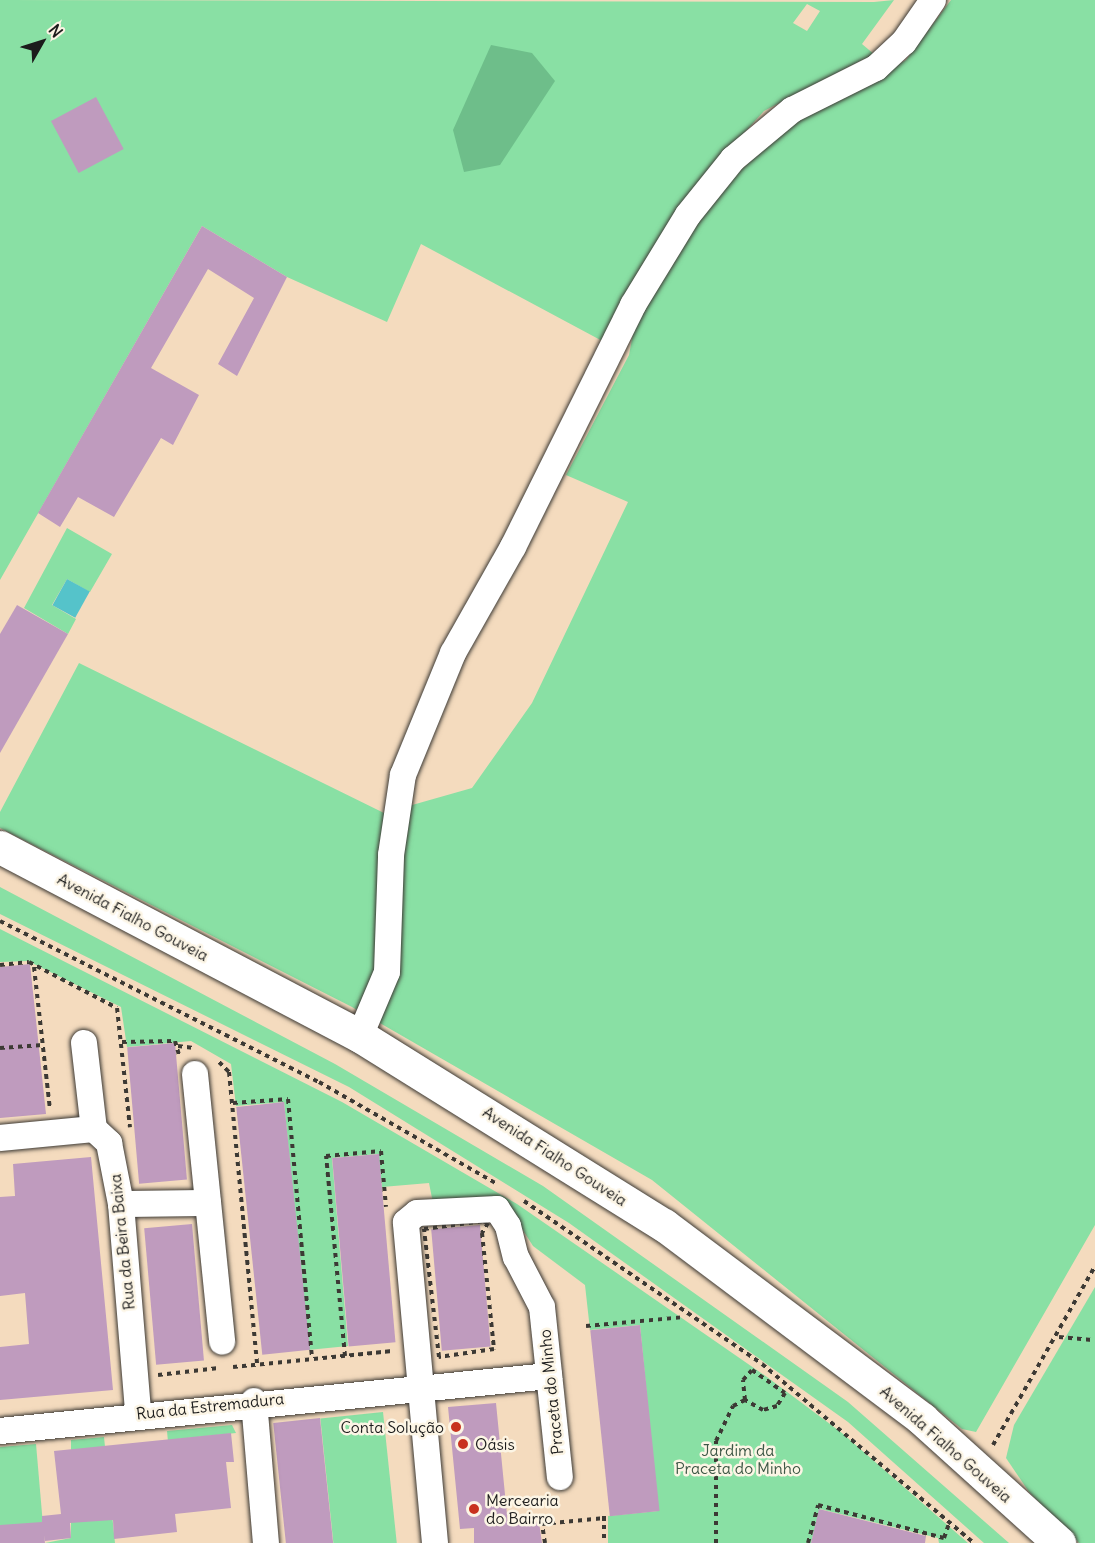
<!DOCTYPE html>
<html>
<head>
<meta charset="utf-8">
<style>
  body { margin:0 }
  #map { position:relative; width:1095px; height:1543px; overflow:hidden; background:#f4dbbe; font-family:Delius,sans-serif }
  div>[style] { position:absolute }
  .green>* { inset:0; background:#89e0a4; transform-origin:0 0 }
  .forest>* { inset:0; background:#6ebe8a }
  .water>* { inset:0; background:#55c3ca; transform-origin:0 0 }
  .building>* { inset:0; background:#bf9bbe; transform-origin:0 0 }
  .path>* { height:4px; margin-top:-2px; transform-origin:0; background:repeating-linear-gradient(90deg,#3c3934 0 4.5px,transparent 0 9px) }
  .roads { filter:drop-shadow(0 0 2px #3c3934) drop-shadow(0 0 2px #3c3934) }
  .minor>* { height:26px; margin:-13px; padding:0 13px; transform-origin:13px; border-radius:13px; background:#fff }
  .primary>* { height:33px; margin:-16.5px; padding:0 16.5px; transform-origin:16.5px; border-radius:16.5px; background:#fff }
  .dots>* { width:16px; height:16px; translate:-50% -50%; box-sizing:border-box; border:3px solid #fcf5e5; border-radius:50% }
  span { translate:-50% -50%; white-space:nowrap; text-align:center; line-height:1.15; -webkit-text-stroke:5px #fcf5e5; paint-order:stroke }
  .street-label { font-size:16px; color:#1c1c1c }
  .poi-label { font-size:16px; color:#1c1c1c }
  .right { translate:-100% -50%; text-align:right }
  .left { translate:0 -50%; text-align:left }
  .park-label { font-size:16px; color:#3d5745 }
  .north { position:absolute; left:12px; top:12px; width:60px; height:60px; -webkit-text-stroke:4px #fcf5e5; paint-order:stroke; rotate:51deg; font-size:16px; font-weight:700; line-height:24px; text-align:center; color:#1c1c1c }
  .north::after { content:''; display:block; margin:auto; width:21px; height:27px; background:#1c1c1c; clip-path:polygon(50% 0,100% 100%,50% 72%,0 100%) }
</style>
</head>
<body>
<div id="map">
  <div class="green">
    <div style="clip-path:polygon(evenodd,0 0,874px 2px,894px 0,862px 44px,875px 55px,869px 62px,864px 59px,764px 111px,717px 163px,606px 343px,421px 244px,387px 322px,287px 277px,202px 226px,0 580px,0 0,807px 4px,820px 11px,807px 31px,793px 23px,807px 4px)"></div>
    <div style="clip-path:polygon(951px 0,1095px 0,1095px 1225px,976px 1432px,962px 1429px,652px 1180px,352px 1007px,0 828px,0 812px,79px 663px,384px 813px,472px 788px,532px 703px,628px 502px,566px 475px,629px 355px,634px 328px,691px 228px,733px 177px,791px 125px,906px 60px)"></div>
    <div style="clip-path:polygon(67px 528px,112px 554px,90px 592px,67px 579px,52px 605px,76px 619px,68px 634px,24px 608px)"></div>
    <div style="clip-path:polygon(0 887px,335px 1064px,543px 1186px,848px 1402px,1009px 1543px,984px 1543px,848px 1422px,569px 1223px,349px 1087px,0 914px)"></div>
    <div style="clip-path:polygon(0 929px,342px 1102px,517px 1204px,767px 1377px,842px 1433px,968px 1543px,939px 1543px,938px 1538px,820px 1509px,811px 1543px,608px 1543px,608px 1516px,658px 1511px,640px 1325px,590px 1330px,585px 1285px,533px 1246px,503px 1199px,433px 1203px,429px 1183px,382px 1187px,378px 1154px,332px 1158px,348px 1346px,308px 1350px,284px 1102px,236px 1106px,231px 1064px,191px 1041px,127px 1047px,121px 1007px,28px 961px,0 962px)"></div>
    <div style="clip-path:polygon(1095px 1287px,1095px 1543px,1079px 1543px,1029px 1492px,1006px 1458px,1014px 1425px)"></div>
    <div style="left:383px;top:1412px;width:132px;height:63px;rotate:84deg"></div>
    <div style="clip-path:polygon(232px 1425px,236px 1433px,178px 1439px,172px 1485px,167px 1431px)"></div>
    <div style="clip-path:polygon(104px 1437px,115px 1543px,45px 1543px,71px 1538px,71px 1440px)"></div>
    <div style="clip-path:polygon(36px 1444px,43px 1525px,35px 1543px,0 1525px,0 1447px)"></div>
  </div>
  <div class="forest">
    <div style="clip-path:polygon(491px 45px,532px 53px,555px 81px,500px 165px,464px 172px,453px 130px)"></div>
  </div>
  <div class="water">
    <div style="left:67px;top:579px;width:26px;height:30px;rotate:29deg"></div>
  </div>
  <div class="building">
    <div style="left:96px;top:97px;width:59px;height:51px;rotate:62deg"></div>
    <div style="clip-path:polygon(202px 226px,287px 277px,237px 376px,218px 364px,254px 298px,208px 269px,151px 368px,199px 395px,173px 445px,161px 438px,114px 517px,78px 497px,60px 527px,38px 513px)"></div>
    <div style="clip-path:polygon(17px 605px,68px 634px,0 753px,0 634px)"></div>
    <div style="clip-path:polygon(30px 964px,46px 1114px,0 1118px,0 967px)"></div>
    <div style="left:175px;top:1043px;width:137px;height:48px;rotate:85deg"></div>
    <div style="left:284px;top:1102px;width:249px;height:48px;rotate:84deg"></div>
    <div style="left:379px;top:1154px;width:189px;height:47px;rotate:85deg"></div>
    <div style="clip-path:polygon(91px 1157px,113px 1390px,0 1400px,0 1347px,29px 1344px,25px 1293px,0 1296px,0 1197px,15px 1196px,13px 1164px)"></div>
    <div style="left:192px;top:1224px;width:137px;height:48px;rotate:85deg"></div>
    <div style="left:480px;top:1225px;width:122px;height:49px;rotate:85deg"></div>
    <div style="left:640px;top:1325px;width:187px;height:50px;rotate:84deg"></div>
    <div style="clip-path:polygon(496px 1403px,508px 1525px,539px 1522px,542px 1543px,474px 1543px,474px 1528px,460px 1529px,448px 1407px)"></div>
    <div style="left:320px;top:1418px;width:126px;height:47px;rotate:84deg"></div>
    <div style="clip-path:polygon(231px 1433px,234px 1462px,226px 1462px,231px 1508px,175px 1514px,177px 1532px,114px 1539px,113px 1520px,70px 1523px,71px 1538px,45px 1541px,44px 1535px,45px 1543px,0 1543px,0 1525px,42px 1522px,42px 1516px,61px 1514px,54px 1451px)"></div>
    <div style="clip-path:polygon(819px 1509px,926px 1536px,925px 1543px,811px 1543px)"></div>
  </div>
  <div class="path">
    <div style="left:0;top:921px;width:357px;rotate:26.8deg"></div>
    <div style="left:319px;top:1082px;width:203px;rotate:29.8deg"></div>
    <div style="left:0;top:965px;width:29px;rotate:-6deg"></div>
    <div style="left:29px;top:962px;width:99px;rotate:27.6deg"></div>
    <div style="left:117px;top:1008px;width:120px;rotate:83.8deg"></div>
    <div style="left:34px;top:967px;width:143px;rotate:83.6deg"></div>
    <div style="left:122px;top:1042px;width:53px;rotate:-1.1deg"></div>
    <div style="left:175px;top:1041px;width:15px;rotate:74deg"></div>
    <div style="left:178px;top:1046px;width:16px;rotate:7deg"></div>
    <div style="left:0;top:1048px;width:43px;rotate:-4deg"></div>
    <div style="left:219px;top:1062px;width:14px;rotate:45deg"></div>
    <div style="left:229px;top:1072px;width:294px;rotate:84.5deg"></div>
    <div style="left:233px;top:1103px;width:55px;rotate:-4.2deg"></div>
    <div style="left:288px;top:1099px;width:261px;rotate:84.7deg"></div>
    <div style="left:524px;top:1201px;width:288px;rotate:34.4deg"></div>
    <div style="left:762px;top:1364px;width:277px;rotate:40.2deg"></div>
    <div style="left:483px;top:1221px;width:5px;rotate:22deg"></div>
    <div style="left:488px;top:1223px;width:12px;rotate:121deg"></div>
    <div style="left:482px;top:1233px;width:117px;rotate:84.1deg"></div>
    <div style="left:494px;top:1349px;width:56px;rotate:171.7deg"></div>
    <div style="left:439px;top:1357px;width:129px;rotate:-96.7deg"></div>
    <div style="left:424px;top:1229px;width:60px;rotate:-7.7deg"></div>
    <div style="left:586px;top:1326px;width:98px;rotate:-5.2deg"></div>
    <div style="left:1059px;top:1337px;width:36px;rotate:5deg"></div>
    <div style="left:345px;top:1356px;width:201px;rotate:-95.4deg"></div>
    <div style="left:326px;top:1156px;width:55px;rotate:-5.2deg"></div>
    <div style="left:381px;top:1151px;width:56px;rotate:84.9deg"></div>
    <div style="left:233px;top:1367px;width:160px;rotate:-5.7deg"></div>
    <div style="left:752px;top:1370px;width:40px;rotate:34.9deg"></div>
    <div style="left:785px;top:1393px;width:15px;rotate:122deg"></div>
    <div style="left:777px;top:1406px;width:15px;rotate:164deg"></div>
    <div style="left:763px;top:1410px;width:21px;rotate:-151deg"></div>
    <div style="left:745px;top:1400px;width:20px;rotate:-96deg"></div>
    <div style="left:743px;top:1380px;width:13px;rotate:-48deg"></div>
    <div style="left:158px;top:1375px;width:61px;rotate:-6.5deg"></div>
    <div style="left:993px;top:1445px;width:206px;rotate:-60.3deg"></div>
    <div style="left:604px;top:1516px;width:27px;rotate:90deg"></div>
    <div style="left:545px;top:1543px;width:19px;rotate:-99deg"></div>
    <div style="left:542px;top:1524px;width:63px;rotate:-5.4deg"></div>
    <div style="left:716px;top:1543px;width:102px;rotate:-90deg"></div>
    <div style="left:716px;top:1441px;width:39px;rotate:-64deg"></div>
    <div style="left:733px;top:1406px;width:13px;rotate:-27deg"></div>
    <div style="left:808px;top:1543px;width:39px;rotate:-75deg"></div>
    <div style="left:818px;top:1505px;width:130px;rotate:14.7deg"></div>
    <div style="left:944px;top:1538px;width:18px;rotate:-71deg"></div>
  </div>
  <div class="roads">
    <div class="minor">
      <div style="left:360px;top:1036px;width:69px;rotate:-67.1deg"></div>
      <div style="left:387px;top:972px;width:117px;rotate:-88deg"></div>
      <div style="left:391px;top:855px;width:81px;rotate:-81.5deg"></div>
      <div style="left:403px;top:775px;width:132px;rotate:-67.7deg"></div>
      <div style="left:453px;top:653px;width:122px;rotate:-60.5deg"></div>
      <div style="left:513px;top:547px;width:270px;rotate:-63.6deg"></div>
      <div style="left:633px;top:305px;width:105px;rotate:-58.6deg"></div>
      <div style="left:688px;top:215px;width:72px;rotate:-51.2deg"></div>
      <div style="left:733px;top:159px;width:77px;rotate:-39.7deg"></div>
      <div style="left:792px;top:110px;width:94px;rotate:-26.6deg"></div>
      <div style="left:876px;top:68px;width:38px;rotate:-43deg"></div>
      <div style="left:904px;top:42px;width:51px;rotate:-55.4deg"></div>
      <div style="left:84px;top:1043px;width:87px;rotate:83.4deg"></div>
      <div style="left:94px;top:1129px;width:21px;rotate:43deg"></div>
      <div style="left:109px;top:1143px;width:62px;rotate:78.9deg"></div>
      <div style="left:121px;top:1204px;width:210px;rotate:85.3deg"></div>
      <div style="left:195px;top:1074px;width:269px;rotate:84.2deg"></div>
      <div style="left:0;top:1138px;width:94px;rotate:-5.5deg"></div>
      <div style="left:121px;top:1204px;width:87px;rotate:-0.7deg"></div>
      <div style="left:254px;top:1401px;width:143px;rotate:85.2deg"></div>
      <div style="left:0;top:1431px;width:552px;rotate:-5.72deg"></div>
      <div style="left:435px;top:1543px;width:322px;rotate:-95.2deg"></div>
      <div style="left:406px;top:1222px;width:14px;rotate:-39deg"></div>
      <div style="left:417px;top:1213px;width:80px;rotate:-2.9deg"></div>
      <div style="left:497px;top:1209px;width:20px;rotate:57deg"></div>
      <div style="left:508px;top:1226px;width:32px;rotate:76deg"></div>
      <div style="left:516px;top:1257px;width:56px;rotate:62.5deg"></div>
      <div style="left:542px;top:1307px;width:171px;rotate:84deg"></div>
    </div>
    <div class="primary">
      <div style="left:0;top:847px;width:407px;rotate:27.7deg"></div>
      <div style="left:360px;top:1036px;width:358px;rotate:31.9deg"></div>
      <div style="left:664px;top:1225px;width:323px;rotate:36.9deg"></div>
      <div style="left:922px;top:1419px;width:185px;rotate:42.1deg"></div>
    </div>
  </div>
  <div class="dots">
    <div style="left:456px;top:1427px;background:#c8321e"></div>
    <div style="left:463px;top:1444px;background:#c8321e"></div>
    <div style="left:474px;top:1509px;background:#c8321e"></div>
  </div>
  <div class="street-label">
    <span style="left:133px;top:917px;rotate:28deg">Avenida Fialho Gouveia</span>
    <span style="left:555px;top:1156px;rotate:33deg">Avenida Fialho Gouveia</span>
    <span style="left:122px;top:1242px;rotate:-96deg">Rua da Beira Baixa</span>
    <span style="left:551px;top:1392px;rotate:-96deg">Praceta do Minho</span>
    <span style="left:210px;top:1406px;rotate:-6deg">Rua da Estremadura</span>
    <span style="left:946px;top:1444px;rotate:41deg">Avenida Fialho Gouveia</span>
  </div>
  <div class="poi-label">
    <span class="right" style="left:444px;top:1427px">Conta Solução</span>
    <span class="left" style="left:475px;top:1444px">Oásis</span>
    <span class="left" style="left:486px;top:1509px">Mercearia<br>do Bairro</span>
  </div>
  <div class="park-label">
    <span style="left:738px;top:1459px">Jardim da<br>Praceta do Minho</span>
  </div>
  <div class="north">N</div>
</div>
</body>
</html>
